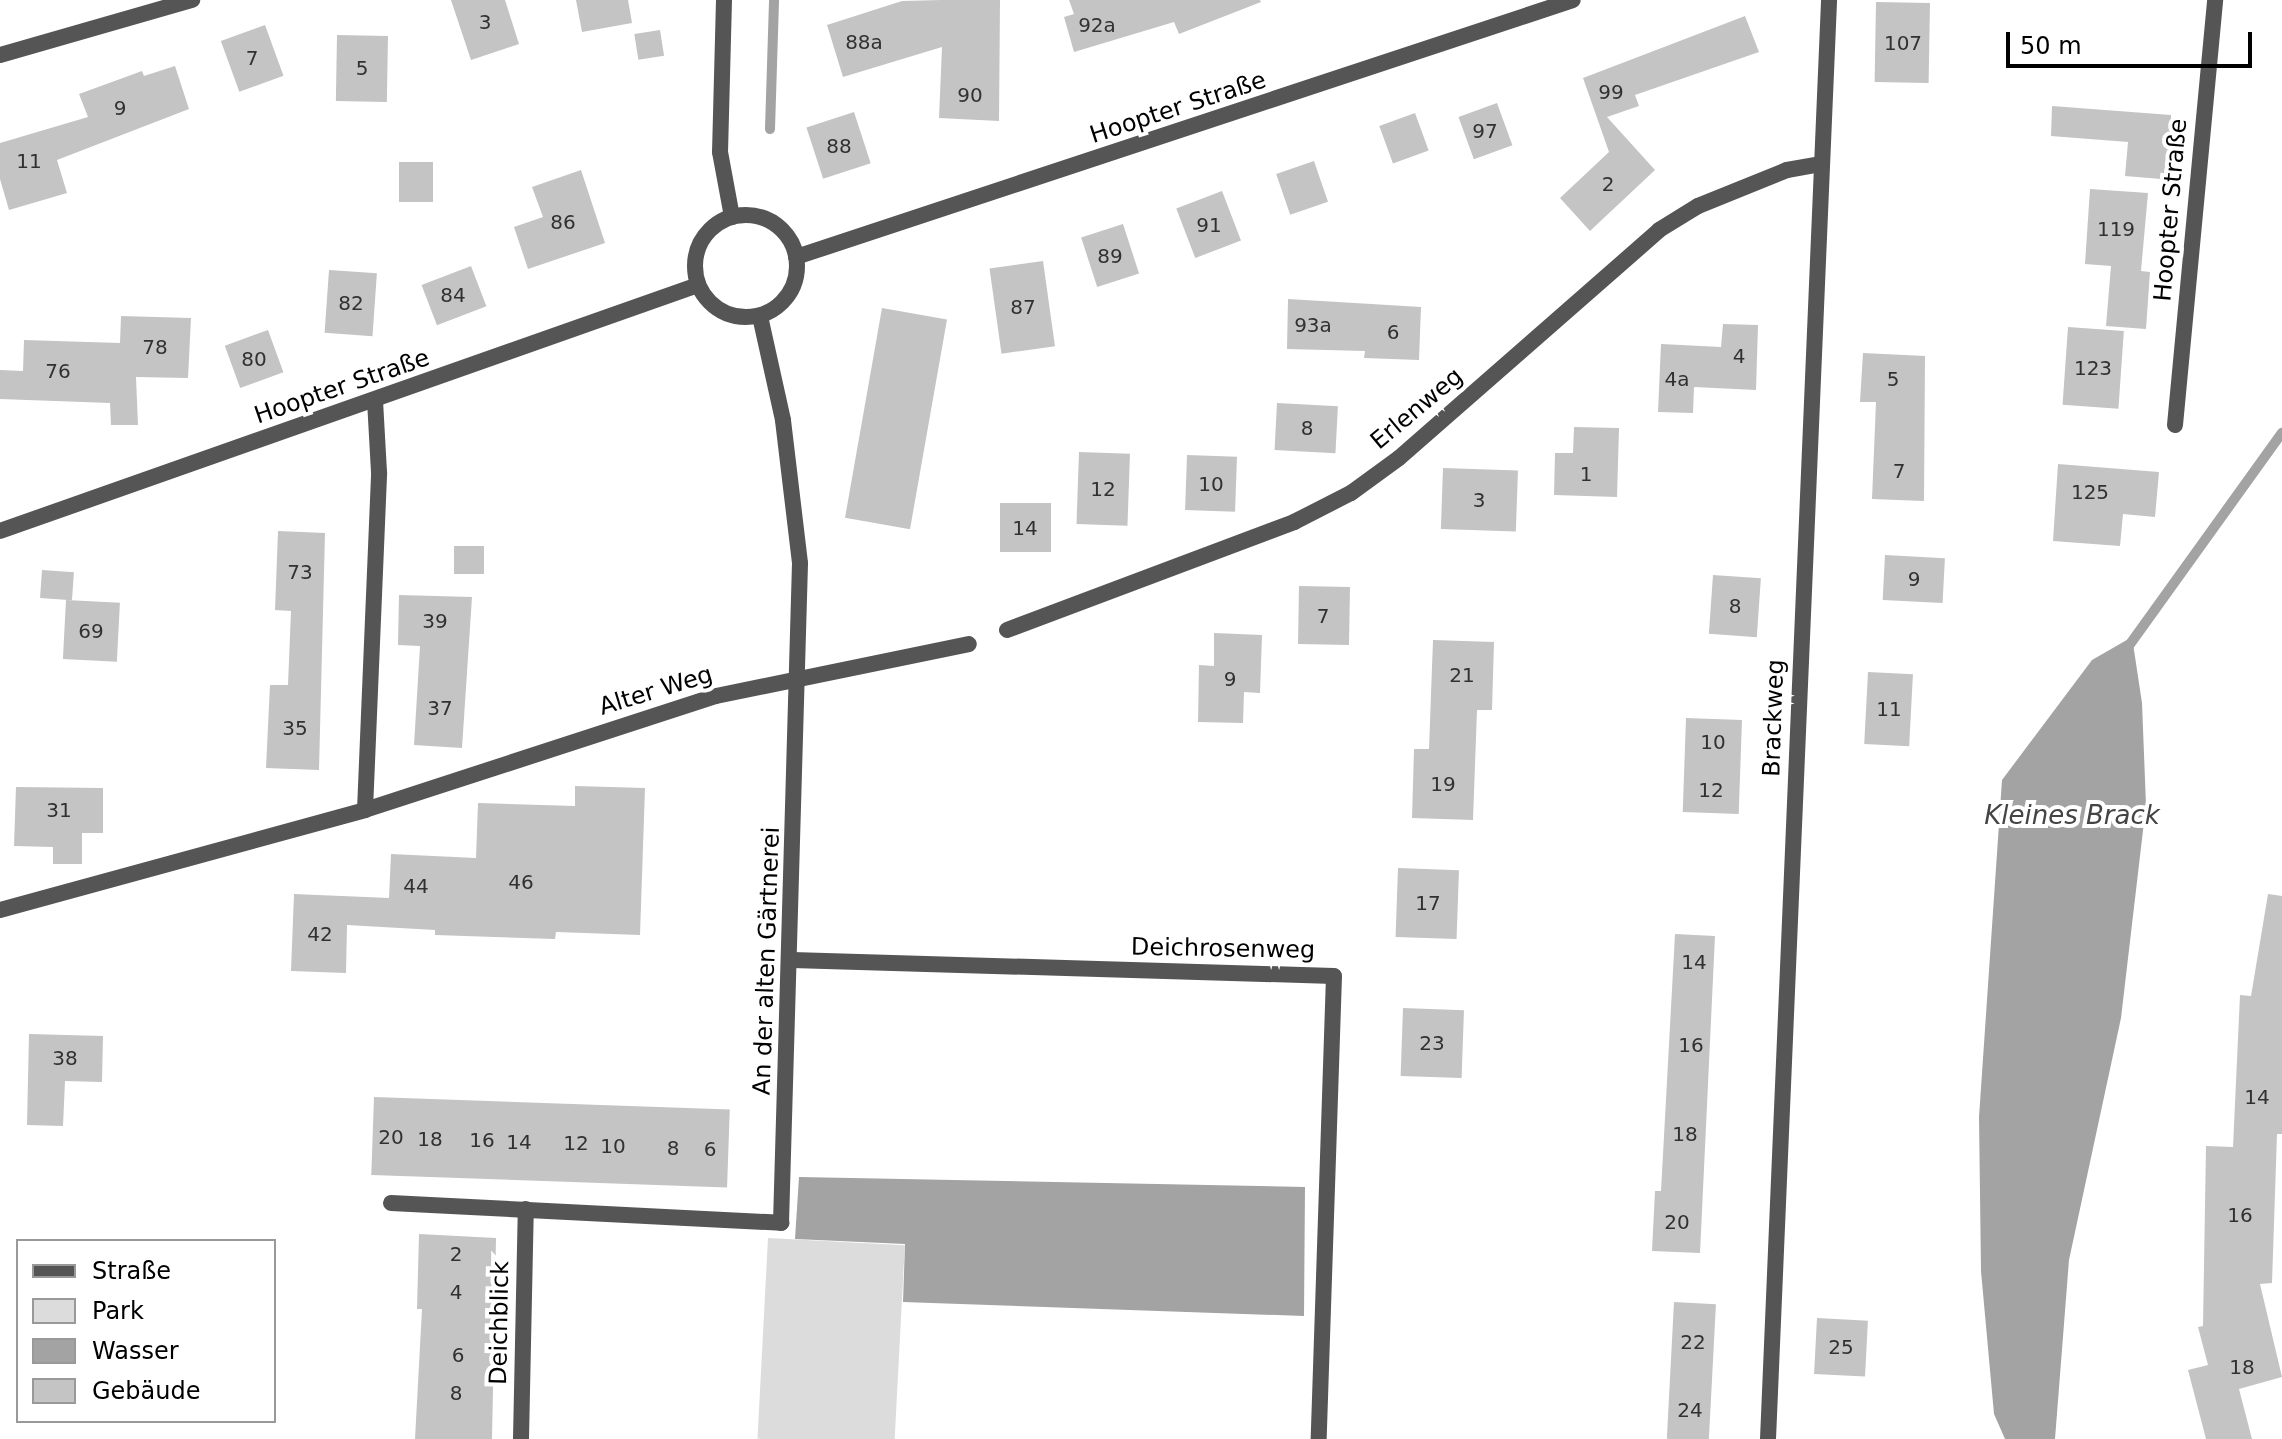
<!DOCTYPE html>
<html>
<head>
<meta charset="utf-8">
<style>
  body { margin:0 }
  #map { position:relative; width:2282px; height:1439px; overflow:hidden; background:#fff; font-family:"DejaVu Sans",sans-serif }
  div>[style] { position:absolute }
  .green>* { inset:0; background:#dcdcdc; transform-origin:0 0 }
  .water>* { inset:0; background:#a3a3a3 }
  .stream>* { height:10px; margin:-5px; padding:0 5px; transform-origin:5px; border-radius:5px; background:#a3a3a3 }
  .building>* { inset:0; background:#c4c4c4; transform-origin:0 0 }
  .minor>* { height:16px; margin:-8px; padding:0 8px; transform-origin:8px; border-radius:8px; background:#555 }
  .tertiary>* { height:16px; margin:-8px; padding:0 8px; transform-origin:8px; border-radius:8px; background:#555 }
  .tertiary>.ring { margin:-8px; padding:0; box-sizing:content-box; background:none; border:16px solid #555; border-radius:50% }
  span { translate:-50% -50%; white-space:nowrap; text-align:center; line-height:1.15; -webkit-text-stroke:8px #fff; paint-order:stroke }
  .number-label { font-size:20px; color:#313131 }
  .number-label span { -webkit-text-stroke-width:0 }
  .street-label { font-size:24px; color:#000 }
  .water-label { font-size:26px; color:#444; font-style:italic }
  .legend { position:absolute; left:16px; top:1239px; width:260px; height:184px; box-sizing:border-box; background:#fff; border:2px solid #999; margin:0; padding:10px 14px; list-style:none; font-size:24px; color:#000 }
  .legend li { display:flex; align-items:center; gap:16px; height:40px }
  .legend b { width:40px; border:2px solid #999 }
  .scale { position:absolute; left:2006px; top:32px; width:246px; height:36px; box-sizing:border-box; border:4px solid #000; border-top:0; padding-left:10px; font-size:24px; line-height:28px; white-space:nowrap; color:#000; -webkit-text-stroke:6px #fff; paint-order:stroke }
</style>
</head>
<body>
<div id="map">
  <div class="green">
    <div style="left:768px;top:1238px;width:137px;height:201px;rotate:3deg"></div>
  </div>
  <div class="water">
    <div style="clip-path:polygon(2132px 637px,2142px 703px,2146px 805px,2121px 1018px,2069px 1260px,2055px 1439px,2005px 1439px,1994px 1414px,1981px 1271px,1979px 1117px,2002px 780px,2092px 660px)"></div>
    <div style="clip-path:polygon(799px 1177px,1305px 1187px,1304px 1316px,903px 1302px,905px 1244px,795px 1239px)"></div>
  </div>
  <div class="stream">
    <div style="left:770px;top:129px;width:129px;rotate:-88.2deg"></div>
    <div style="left:2128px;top:647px;width:264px;rotate:-54.3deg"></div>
  </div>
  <div class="building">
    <div style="clip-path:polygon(451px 0,505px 0,519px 44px,471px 60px)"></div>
    <div style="clip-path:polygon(576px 0,628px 0,632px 23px,582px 32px)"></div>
    <div style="clip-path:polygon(941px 0,1000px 0,999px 121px,939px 118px,942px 47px,843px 77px,827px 25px,902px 1px)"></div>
    <div style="clip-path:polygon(1069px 0,1260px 0,1261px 2px,1179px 34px,1174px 22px,1074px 52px,1064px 17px,1074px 14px)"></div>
    <div style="left:1876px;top:2px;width:54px;height:80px;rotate:1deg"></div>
    <div style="clip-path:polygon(1745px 16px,1759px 52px,1635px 95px,1639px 106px,1607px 117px,1655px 170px,1590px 231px,1560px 198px,1609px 152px,1583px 78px)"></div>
    <div style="left:265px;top:25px;width:54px;height:47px;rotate:70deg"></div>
    <div style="left:660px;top:30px;width:26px;height:26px;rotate:81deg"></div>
    <div style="left:337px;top:35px;width:51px;height:66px;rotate:1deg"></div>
    <div style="clip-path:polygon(175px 66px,189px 109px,57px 160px,67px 193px,9px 210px,0 179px,0 143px,88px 117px,79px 94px,142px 71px,144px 76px)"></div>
    <div style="left:1497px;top:103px;width:45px;height:41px;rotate:70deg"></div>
    <div style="clip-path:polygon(2052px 106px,2171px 115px,2173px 180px,2125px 176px,2128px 142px,2051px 136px)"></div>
    <div style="left:854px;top:112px;width:54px;height:50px;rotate:72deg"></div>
    <div style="left:1415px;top:113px;width:40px;height:38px;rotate:70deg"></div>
    <div style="left:1314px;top:161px;width:43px;height:40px;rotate:71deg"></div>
    <div style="left:399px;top:162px;width:34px;height:40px"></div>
    <div style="clip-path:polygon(581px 170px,605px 243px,528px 269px,514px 227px,543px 217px,532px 187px)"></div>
    <div style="clip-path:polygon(2090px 189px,2148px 193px,2141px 271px,2150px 272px,2146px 329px,2106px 326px,2111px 266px,2085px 264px)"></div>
    <div style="left:1222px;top:191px;width:53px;height:49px;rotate:69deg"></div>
    <div style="left:1123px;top:224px;width:52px;height:44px;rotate:72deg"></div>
    <div style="left:1043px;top:261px;width:86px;height:54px;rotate:82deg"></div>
    <div style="left:471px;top:266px;width:43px;height:53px;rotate:69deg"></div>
    <div style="left:329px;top:270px;width:48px;height:63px;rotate:4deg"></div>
    <div style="clip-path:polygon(1288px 299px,1421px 307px,1419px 360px,1364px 358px,1365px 351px,1287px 349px)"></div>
    <div style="left:882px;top:308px;width:66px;height:213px;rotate:10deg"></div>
    <div style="clip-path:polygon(121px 316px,191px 318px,188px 378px,136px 377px,138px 425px,111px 425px,110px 403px,0 399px,0 370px,23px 371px,24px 340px,120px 343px)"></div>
    <div style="clip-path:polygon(1723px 324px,1758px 325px,1756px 390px,1694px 387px,1693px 413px,1658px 412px,1661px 344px,1721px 347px)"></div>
    <div style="left:2068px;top:327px;width:56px;height:78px;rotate:4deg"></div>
    <div style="left:268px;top:330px;width:45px;height:46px;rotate:70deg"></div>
    <div style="clip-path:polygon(1863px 353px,1925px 356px,1924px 501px,1872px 499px,1876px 402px,1860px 402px)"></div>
    <div style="left:1277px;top:403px;width:61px;height:47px;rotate:3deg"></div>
    <div style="clip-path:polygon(1574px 427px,1619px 428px,1617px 497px,1554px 495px,1555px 453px,1573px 453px)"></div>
    <div style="left:1079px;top:452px;width:51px;height:72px;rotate:2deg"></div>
    <div style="left:1187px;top:455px;width:50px;height:55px;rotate:2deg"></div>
    <div style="clip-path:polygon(2058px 464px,2159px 472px,2155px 517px,2123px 514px,2120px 546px,2053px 541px)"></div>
    <div style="left:1443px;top:468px;width:75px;height:61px;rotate:2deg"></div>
    <div style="left:1000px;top:503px;width:51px;height:49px"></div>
    <div style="clip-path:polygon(278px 531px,325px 533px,319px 770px,266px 768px,270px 685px,288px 685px,291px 611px,275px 610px)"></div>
    <div style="left:454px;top:546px;width:30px;height:28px"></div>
    <div style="left:1885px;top:555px;width:60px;height:45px;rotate:3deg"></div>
    <div style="left:42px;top:570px;width:32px;height:28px;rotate:4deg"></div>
    <div style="left:1713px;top:575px;width:48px;height:59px;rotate:4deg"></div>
    <div style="left:1299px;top:586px;width:51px;height:58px;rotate:1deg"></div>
    <div style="clip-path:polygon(399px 595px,472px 597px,462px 748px,414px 745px,420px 646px,398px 645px)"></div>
    <div style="left:66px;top:600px;width:54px;height:59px;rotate:3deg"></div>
    <div style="clip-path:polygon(1214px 633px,1262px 635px,1260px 693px,1244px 692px,1243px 723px,1198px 722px,1199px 665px,1214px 666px)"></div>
    <div style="clip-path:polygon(1433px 640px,1494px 642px,1492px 710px,1477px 710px,1473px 820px,1412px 818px,1414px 749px,1429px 749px)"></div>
    <div style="left:1868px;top:672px;width:45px;height:72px;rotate:3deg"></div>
    <div style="left:1686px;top:718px;width:56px;height:94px;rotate:2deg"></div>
    <div style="clip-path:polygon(575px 786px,645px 788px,640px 935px,556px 932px,555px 939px,435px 935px,435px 930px,347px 925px,346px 973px,291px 971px,294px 894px,389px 898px,391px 854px,476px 858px,478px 803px,575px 806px)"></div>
    <div style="clip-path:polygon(16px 787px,103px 788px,103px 833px,82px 833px,82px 864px,53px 864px,53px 847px,14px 846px)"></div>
    <div style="left:1398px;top:868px;width:61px;height:69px;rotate:2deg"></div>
    <div style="clip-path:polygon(2268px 894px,2282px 896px,2282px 1134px,2277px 1134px,2272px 1283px,2260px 1284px,2282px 1377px,2239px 1389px,2252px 1439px,2206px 1439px,2188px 1370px,2208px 1365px,2198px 1327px,2203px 1326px,2206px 1146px,2233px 1147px,2240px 995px,2251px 996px)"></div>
    <div style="clip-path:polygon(1675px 934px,1715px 936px,1700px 1253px,1652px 1251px,1655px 1191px,1661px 1191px)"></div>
    <div style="left:1403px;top:1008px;width:61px;height:68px;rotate:2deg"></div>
    <div style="clip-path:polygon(29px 1034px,103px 1036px,102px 1082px,65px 1081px,63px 1126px,27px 1125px)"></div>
    <div style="left:374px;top:1097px;width:356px;height:78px;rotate:2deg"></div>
    <div style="clip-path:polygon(419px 1234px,496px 1238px,492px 1439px,415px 1439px,422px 1309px,417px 1309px)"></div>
    <div style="left:1674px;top:1302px;width:42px;height:137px;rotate:3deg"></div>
    <div style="left:1817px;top:1318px;width:51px;height:56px;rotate:3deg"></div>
  </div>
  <div class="minor">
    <div style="left:724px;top:0;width:152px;rotate:91.5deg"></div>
    <div style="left:720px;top:152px;width:66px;rotate:79.5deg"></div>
    <div style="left:0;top:55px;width:200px;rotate:-16deg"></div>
    <div style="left:2175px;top:425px;width:427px;rotate:-84.6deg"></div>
    <div style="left:1007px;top:630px;width:307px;rotate:-20.6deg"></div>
    <div style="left:1294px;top:522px;width:64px;rotate:-27deg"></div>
    <div style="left:1351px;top:493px;width:59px;rotate:-36.1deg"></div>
    <div style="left:1399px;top:458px;width:346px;rotate:-41.2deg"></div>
    <div style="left:1659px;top:230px;width:46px;rotate:-31.6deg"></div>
    <div style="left:1698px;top:206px;width:96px;rotate:-22deg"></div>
    <div style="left:1787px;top:170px;width:35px;rotate:-10deg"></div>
    <div style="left:365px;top:810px;width:369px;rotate:-18deg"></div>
    <div style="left:716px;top:696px;width:258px;rotate:-11.6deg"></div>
    <div style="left:0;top:910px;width:378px;rotate:-15.3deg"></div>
    <div style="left:365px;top:810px;width:338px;rotate:-87.6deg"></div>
    <div style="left:379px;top:472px;width:71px;rotate:-93.2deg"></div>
    <div style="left:792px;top:960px;width:542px;rotate:1.69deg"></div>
    <div style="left:1334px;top:976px;width:463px;rotate:91.9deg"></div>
    <div style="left:391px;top:1203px;width:391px;rotate:2.9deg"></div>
    <div style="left:781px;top:1223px;width:660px;rotate:-88.35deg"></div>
    <div style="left:800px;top:563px;width:144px;rotate:-96.8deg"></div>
    <div style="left:783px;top:420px;width:107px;rotate:-102.5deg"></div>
    <div style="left:521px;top:1439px;width:230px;rotate:-88.8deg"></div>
    <div style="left:1768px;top:1439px;width:1440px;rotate:-87.57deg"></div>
  </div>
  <div class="tertiary">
    <div class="ring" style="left:695px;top:215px;width:86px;height:86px"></div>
    <div style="left:796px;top:257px;width:818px;rotate:-18.3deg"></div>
    <div style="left:0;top:531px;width:740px;rotate:-19.41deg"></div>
  </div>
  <div class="number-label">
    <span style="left:485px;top:22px">3</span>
    <span style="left:1097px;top:25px">92a</span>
    <span style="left:864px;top:42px">88a</span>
    <span style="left:1903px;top:43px">107</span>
    <span style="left:252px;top:58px">7</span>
    <span style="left:362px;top:68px">5</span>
    <span style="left:1611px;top:92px">99</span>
    <span style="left:970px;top:95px">90</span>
    <span style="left:120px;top:108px">9</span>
    <span style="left:1485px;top:131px">97</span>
    <span style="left:839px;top:146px">88</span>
    <span style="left:29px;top:161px">11</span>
    <span style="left:1608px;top:184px">2</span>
    <span style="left:563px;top:222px">86</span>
    <span style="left:1209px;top:225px">91</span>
    <span style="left:2116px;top:229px">119</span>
    <span style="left:1110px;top:256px">89</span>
    <span style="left:453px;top:295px">84</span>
    <span style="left:351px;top:303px">82</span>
    <span style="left:1023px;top:307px">87</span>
    <span style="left:1313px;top:325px">93a</span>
    <span style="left:1393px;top:332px">6</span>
    <span style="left:155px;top:347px">78</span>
    <span style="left:1739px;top:356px">4</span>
    <span style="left:254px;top:359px">80</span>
    <span style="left:2093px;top:368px">123</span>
    <span style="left:58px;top:371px">76</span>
    <span style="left:1677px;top:379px">4a</span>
    <span style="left:1893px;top:379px">5</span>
    <span style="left:1307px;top:428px">8</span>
    <span style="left:1899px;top:471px">7</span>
    <span style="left:1586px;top:474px">1</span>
    <span style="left:1211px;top:484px">10</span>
    <span style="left:1103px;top:489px">12</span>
    <span style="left:2090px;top:492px">125</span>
    <span style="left:1479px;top:500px">3</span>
    <span style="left:1025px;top:528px">14</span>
    <span style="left:300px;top:572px">73</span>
    <span style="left:1914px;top:579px">9</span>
    <span style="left:1735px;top:606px">8</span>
    <span style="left:1323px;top:616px">7</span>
    <span style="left:435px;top:621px">39</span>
    <span style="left:91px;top:631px">69</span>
    <span style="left:1462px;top:675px">21</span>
    <span style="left:1230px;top:679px">9</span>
    <span style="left:440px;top:708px">37</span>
    <span style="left:1889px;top:709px">11</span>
    <span style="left:295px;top:728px">35</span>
    <span style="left:1713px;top:742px">10</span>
    <span style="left:1443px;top:784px">19</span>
    <span style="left:1711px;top:790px">12</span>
    <span style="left:59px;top:810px">31</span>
    <span style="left:521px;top:882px">46</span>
    <span style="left:416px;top:886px">44</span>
    <span style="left:1428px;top:903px">17</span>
    <span style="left:320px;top:934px">42</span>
    <span style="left:1694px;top:962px">14</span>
    <span style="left:1432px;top:1043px">23</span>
    <span style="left:1691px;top:1045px">16</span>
    <span style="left:65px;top:1058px">38</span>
    <span style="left:2257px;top:1097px">14</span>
    <span style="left:1685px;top:1134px">18</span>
    <span style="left:391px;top:1137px">20</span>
    <span style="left:430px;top:1139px">18</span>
    <span style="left:482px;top:1140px">16</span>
    <span style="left:519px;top:1142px">14</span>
    <span style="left:576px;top:1143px">12</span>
    <span style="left:613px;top:1146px">10</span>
    <span style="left:673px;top:1148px">8</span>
    <span style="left:710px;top:1149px">6</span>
    <span style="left:2240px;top:1215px">16</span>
    <span style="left:1677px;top:1222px">20</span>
    <span style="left:456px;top:1254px">2</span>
    <span style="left:456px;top:1292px">4</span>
    <span style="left:1693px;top:1342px">22</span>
    <span style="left:1841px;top:1347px">25</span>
    <span style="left:458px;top:1355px">6</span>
    <span style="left:2242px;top:1367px">18</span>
    <span style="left:456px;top:1393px">8</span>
    <span style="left:1690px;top:1410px">24</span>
  </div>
  <div class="street-label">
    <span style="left:1178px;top:108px;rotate:-18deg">Hoopter Straße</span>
    <span style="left:2171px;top:210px;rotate:-85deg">Hoopter Straße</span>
    <span style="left:342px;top:387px;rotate:-19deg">Hoopter Straße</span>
    <span style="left:1417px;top:409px;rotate:-40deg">Erlenweg</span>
    <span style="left:656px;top:691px;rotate:-17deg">Alter Weg</span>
    <span style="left:1774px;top:718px;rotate:-88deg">Brackweg</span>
    <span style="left:1223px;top:949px;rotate:1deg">Deichrosenweg</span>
    <span style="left:767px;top:961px;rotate:-88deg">An der alten Gärtnerei</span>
    <span style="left:500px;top:1323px;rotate:-89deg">Deichblick</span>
  </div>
  <div class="water-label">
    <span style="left:2072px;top:816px">Kleines Brack</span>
  </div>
  <ul class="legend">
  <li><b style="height:10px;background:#555"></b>Straße</li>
  <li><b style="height:22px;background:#dcdcdc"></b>Park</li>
  <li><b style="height:22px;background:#a3a3a3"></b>Wasser</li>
  <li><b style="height:22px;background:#c4c4c4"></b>Gebäude</li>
  </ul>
  <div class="scale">50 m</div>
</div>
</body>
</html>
